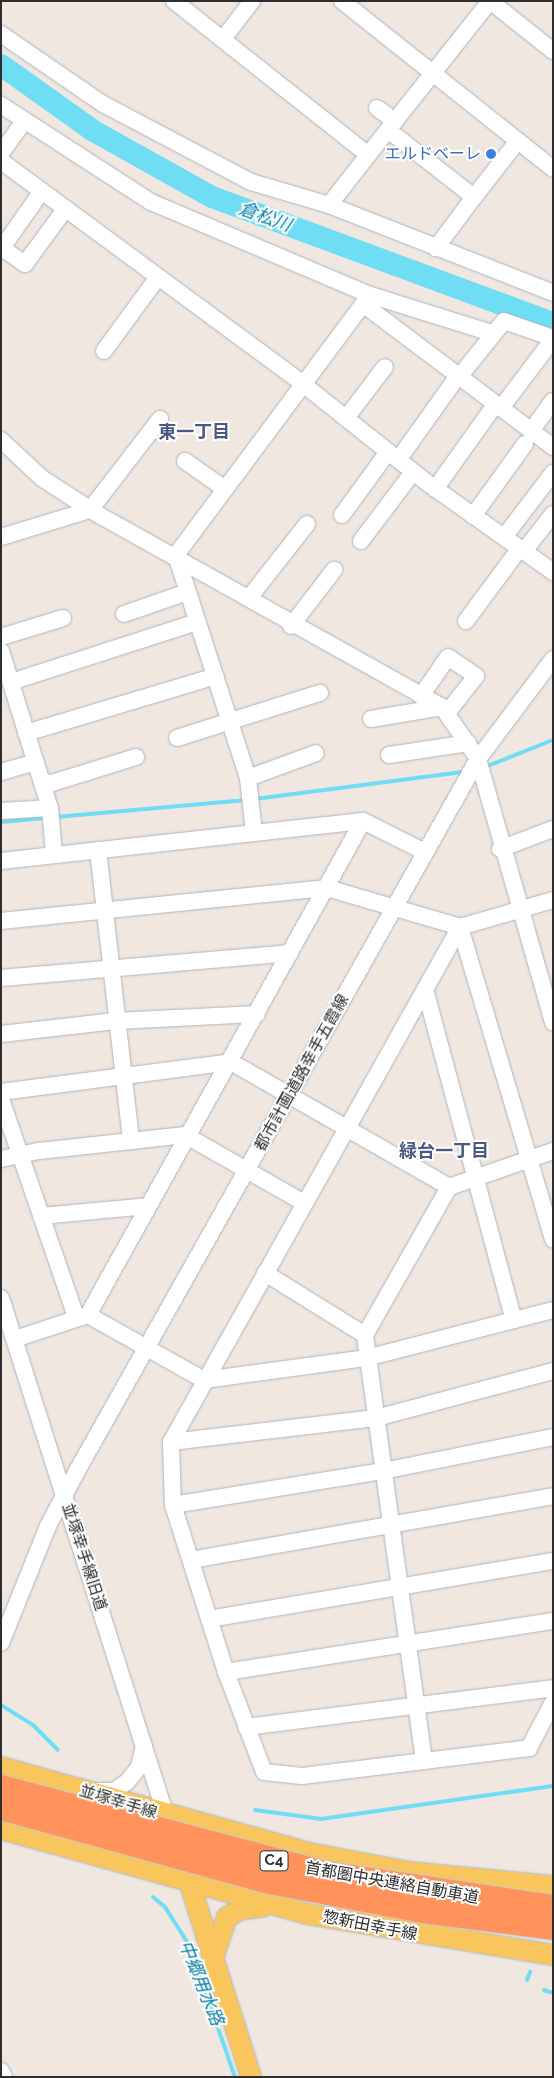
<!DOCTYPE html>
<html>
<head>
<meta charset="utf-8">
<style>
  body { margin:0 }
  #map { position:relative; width:554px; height:2078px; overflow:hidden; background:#efe7e0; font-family:Raleway,"Noto Sans JP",sans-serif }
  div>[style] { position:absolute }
  .stream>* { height:4px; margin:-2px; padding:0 2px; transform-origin:2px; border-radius:2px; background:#6fdef5 }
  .river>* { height:22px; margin:-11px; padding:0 11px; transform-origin:11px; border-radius:11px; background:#6fdef5 }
  .roads { filter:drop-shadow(0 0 1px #b0b4be) drop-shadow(0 0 1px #b0b4be) }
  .minor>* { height:16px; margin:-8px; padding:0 8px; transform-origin:8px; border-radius:8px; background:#fff }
  .major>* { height:20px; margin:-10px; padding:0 10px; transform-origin:10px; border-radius:10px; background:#f8c65c }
  .bridges { filter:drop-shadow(0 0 1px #c9c9c9) drop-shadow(0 0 1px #c9c9c9) }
  .highway-bridge>* { height:24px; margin:-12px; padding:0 12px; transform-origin:12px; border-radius:12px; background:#ff935b }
  .dots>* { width:14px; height:14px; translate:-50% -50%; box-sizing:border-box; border:2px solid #fff; border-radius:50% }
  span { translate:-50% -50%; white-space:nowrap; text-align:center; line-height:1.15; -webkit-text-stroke:4px #fff; paint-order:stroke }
  .shield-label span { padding:1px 4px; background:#fff; border:1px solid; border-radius:4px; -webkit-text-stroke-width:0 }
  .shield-label { font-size:15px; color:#2e2e2e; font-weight:700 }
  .shop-label { font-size:16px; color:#366cbe }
  .right { translate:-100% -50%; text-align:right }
  .street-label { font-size:16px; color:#2e2e2e }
  .water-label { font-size:18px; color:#067fa9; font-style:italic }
  .neighbourhood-label { font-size:18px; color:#4a5982; font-weight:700 }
  .frame { position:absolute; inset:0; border:2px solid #2e2e2e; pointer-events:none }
</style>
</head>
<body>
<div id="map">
  <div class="stream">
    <div style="left:485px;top:767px;width:73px;rotate:-21.7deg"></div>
    <div style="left:255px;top:799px;width:211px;rotate:-7.4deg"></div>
    <div style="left:56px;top:817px;width:191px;rotate:-5.1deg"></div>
    <div style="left:1px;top:822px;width:45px;rotate:-5.1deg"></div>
    <div style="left:1px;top:1705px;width:38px;rotate:32deg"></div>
    <div style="left:33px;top:1725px;width:35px;rotate:45deg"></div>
    <div style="left:255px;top:1810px;width:67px;rotate:7.8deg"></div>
    <div style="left:321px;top:1819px;width:234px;rotate:-8.1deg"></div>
    <div style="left:153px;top:1897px;width:16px;rotate:40deg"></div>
    <div style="left:165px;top:1907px;width:45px;rotate:57.7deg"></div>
    <div style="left:189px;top:1945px;width:140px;rotate:70.8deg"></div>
    <div style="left:527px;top:1980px;width:9px;rotate:-69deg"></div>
    <div style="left:544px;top:1990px;width:9px;rotate:18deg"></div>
  </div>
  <div class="river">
    <div style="left:1px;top:65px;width:112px;rotate:35.5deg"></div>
    <div style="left:92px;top:130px;width:137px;rotate:29.2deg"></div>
    <div style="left:212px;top:197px;width:364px;rotate:20.3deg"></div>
  </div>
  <div class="roads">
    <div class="minor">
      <div style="left:174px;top:1px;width:248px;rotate:38.4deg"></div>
      <div style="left:368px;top:155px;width:196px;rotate:-51.6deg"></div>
      <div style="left:342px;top:1px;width:270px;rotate:38.5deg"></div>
      <div style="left:490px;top:1px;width:80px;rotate:38.4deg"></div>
      <div style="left:1px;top:34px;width:124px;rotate:34.5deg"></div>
      <div style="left:103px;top:104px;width:167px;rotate:27.8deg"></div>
      <div style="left:251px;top:182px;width:81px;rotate:16.4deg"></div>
      <div style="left:329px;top:205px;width:241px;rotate:21.4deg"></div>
      <div style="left:223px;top:39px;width:48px;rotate:-52.7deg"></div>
      <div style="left:1px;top:105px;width:179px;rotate:32.9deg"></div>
      <div style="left:151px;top:202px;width:238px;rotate:23deg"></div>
      <div style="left:370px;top:295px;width:127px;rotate:17.4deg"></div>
      <div style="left:377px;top:108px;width:22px;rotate:36deg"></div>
      <div style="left:388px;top:130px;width:109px;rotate:37.9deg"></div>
      <div style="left:474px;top:197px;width:64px;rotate:126.7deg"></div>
      <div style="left:1px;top:153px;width:39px;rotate:-54deg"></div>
      <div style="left:1px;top:161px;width:375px;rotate:36.4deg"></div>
      <div style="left:303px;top:384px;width:157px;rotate:38.5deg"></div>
      <div style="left:426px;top:482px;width:156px;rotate:35.3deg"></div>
      <div style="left:42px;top:191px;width:70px;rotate:125.1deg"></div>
      <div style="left:2px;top:248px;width:28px;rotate:35deg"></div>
      <div style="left:25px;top:264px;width:69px;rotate:-53.8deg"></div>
      <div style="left:474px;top:197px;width:70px;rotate:-52deg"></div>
      <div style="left:329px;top:205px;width:63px;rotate:-52deg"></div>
      <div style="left:363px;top:304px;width:238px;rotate:37deg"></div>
      <div style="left:104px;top:351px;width:92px;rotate:-53.9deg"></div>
      <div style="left:459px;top:377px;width:72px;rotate:-51.2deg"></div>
      <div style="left:504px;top:321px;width:52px;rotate:19.1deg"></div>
      <div style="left:501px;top:408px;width:86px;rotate:-53deg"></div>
      <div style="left:346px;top:418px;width:64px;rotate:-52.6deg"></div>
      <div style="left:531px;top:431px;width:37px;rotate:-54deg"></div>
      <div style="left:1px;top:440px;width:57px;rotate:42.9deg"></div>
      <div style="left:43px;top:479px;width:67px;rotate:32.7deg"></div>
      <div style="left:99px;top:515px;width:393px;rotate:29.2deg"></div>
      <div style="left:442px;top:707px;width:63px;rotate:55.3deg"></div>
      <div style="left:478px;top:759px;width:274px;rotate:74.1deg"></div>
      <div style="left:398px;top:460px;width:95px;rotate:-54.5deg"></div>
      <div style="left:185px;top:461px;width:49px;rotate:35deg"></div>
      <div style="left:435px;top:489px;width:103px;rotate:-54.5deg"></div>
      <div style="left:342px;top:515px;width:78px;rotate:-53.9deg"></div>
      <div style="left:473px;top:516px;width:89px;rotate:-54.2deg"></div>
      <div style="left:1px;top:537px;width:93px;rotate:-16.9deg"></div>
      <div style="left:90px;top:510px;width:115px;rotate:-52.4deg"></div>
      <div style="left:504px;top:537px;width:81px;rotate:-52.6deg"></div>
      <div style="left:361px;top:541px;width:86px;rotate:-53deg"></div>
      <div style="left:524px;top:551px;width:47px;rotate:-51.9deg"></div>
      <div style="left:176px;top:555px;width:324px;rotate:-53.3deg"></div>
      <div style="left:176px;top:555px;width:234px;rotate:72.1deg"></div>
      <div style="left:248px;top:778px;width:55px;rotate:83.8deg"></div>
      <div style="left:249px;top:598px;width:94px;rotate:-51.9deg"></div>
      <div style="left:124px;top:614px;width:67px;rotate:-19.2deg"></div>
      <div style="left:466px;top:621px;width:91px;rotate:-53.5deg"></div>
      <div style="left:291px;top:626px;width:71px;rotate:-52.5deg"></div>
      <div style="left:1px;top:637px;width:65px;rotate:-17deg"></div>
      <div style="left:1px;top:651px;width:164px;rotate:72.7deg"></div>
      <div style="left:50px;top:808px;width:47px;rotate:85.1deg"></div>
      <div style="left:11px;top:682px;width:195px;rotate:-17.9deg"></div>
      <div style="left:421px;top:696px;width:47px;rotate:-55.3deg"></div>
      <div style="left:448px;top:657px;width:34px;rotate:34deg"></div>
      <div style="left:476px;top:676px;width:47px;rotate:128.1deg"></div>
      <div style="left:371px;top:719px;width:72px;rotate:-9.6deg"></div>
      <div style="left:26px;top:733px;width:198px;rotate:-16.7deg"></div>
      <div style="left:177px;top:738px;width:150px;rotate:-17.5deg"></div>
      <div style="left:389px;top:755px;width:80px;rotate:-8.6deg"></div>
      <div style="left:1px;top:772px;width:35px;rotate:-16deg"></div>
      <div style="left:248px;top:778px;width:72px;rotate:-20.2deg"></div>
      <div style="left:42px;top:782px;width:10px;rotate:6deg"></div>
      <div style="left:52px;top:783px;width:88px;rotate:-17.2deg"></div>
      <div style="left:1px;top:811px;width:49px;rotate:-3.5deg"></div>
      <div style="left:500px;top:849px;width:57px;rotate:-20.7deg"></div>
      <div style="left:98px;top:850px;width:293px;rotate:83.5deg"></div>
      <div style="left:1px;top:861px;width:364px;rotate:-6.3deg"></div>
      <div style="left:363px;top:821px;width:69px;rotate:26.6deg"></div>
      <div style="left:1px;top:921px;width:328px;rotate:-5.8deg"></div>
      <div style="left:327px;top:888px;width:139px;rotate:16.3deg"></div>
      <div style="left:460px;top:927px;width:97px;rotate:-16.2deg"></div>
      <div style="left:460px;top:927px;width:591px;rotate:119.3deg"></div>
      <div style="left:171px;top:1442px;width:63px;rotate:88.2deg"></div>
      <div style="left:173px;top:1505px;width:175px;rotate:72.4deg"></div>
      <div style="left:226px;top:1672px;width:107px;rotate:69.2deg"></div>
      <div style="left:264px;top:1772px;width:38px;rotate:6deg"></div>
      <div style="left:302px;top:1776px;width:229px;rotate:-7deg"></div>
      <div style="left:529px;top:1748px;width:52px;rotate:-62.4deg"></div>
      <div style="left:460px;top:927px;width:326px;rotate:73.4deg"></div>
      <div style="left:1px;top:978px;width:290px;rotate:-4.9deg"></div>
      <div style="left:425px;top:989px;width:343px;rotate:75deg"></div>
      <div style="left:1px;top:1034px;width:115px;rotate:-6.5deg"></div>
      <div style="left:115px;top:1021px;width:142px;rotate:-2.8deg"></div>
      <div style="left:1px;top:1092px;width:232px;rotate:-7.4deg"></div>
      <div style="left:231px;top:1062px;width:251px;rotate:29.8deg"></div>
      <div style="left:1px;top:1099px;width:231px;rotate:71deg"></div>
      <div style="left:1px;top:1159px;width:40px;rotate:-12deg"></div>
      <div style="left:40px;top:1151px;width:146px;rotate:-6.3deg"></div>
      <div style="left:185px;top:1135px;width:137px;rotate:29.7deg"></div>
      <div style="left:41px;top:1216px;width:107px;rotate:-5.3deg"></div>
      <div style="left:265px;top:1273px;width:118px;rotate:31.8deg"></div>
      <div style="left:1px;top:1298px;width:544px;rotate:72.33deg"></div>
      <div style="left:88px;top:1315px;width:565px;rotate:-60.9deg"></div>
      <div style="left:15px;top:1339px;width:77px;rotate:-18.2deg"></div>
      <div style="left:88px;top:1315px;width:133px;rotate:29.3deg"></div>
      <div style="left:204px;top:1380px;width:163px;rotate:-7.7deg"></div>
      <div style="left:366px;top:1358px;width:193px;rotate:-14.4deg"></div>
      <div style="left:171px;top:1442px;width:206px;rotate:-6.7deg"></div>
      <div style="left:376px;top:1418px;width:183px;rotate:-14.9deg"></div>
      <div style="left:173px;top:1505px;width:213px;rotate:-9.2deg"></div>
      <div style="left:383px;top:1471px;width:173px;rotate:-11.3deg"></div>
      <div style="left:191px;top:1560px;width:368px;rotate:-10deg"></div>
      <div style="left:209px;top:1619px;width:349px;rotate:-9.6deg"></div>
      <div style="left:1px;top:1643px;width:126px;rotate:-68.1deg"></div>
      <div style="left:48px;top:1526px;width:62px;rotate:-62.2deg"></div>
      <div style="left:77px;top:1471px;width:817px;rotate:-60.61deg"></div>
      <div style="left:478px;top:759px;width:125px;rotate:-53.1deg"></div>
      <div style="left:226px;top:1672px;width:331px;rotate:-8.9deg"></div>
      <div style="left:246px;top:1727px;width:309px;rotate:-7.2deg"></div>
      <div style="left:424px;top:1761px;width:430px;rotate:-97.9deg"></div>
      <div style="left:365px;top:1335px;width:170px;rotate:-60.4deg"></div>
      <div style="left:449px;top:1187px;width:110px;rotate:-19.1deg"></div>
      <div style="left:96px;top:1791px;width:18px"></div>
      <div style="left:114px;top:1791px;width:16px;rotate:-35deg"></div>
      <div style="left:127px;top:1782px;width:19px;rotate:-51deg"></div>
      <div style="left:139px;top:1767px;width:22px;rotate:-77deg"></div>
      <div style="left:1px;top:2071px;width:7px;rotate:63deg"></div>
    </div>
    <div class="major">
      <div style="left:1px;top:1767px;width:320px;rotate:15.6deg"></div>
      <div style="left:309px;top:1853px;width:102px;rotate:10.8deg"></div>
      <div style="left:409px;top:1872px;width:145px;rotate:5.6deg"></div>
      <div style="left:1px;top:1829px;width:319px;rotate:15.5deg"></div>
      <div style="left:308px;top:1914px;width:248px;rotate:9.5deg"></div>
      <div style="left:187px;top:1875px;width:212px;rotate:72.4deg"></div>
      <div style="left:214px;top:1955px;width:40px;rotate:-71.1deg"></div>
      <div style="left:227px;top:1917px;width:17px;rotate:-28deg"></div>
      <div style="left:242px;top:1909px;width:20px;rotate:-6deg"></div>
    </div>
  </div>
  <div class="bridges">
    <div class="highway-bridge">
      <div style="left:1px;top:1787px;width:335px;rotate:14.9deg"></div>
      <div style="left:325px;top:1873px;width:231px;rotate:8.5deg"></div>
      <div style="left:1px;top:1808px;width:279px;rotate:15.4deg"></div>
      <div style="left:270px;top:1882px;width:157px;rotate:10.7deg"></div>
      <div style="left:424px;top:1911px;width:130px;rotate:7.5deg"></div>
    </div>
  </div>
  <div class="dots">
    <div style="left:491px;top:154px;background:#3f7fe0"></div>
  </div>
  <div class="shield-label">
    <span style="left:274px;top:1861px">C4</span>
  </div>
  <div class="shop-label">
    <span class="right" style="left:481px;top:154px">エルドベーレ</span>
  </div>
  <div class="street-label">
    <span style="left:302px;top:1073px;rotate:-61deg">都市計画道路幸手五霞線</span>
    <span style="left:84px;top:1557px;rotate:72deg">並塚幸手線旧道</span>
    <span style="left:118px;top:1802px;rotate:17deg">並塚幸手線</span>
    <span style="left:392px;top:1883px;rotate:10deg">首都圏中央連絡自動車道</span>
    <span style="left:370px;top:1926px;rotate:11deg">惣新田幸手線</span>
  </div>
  <div class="water-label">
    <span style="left:265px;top:217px;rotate:20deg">倉松川</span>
    <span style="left:201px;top:1983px;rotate:68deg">中郷用水路</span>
  </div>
  <div class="neighbourhood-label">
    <span style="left:194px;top:432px">東一丁目</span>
    <span style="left:444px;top:1151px">緑台一丁目</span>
  </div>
  <div class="frame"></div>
</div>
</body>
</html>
